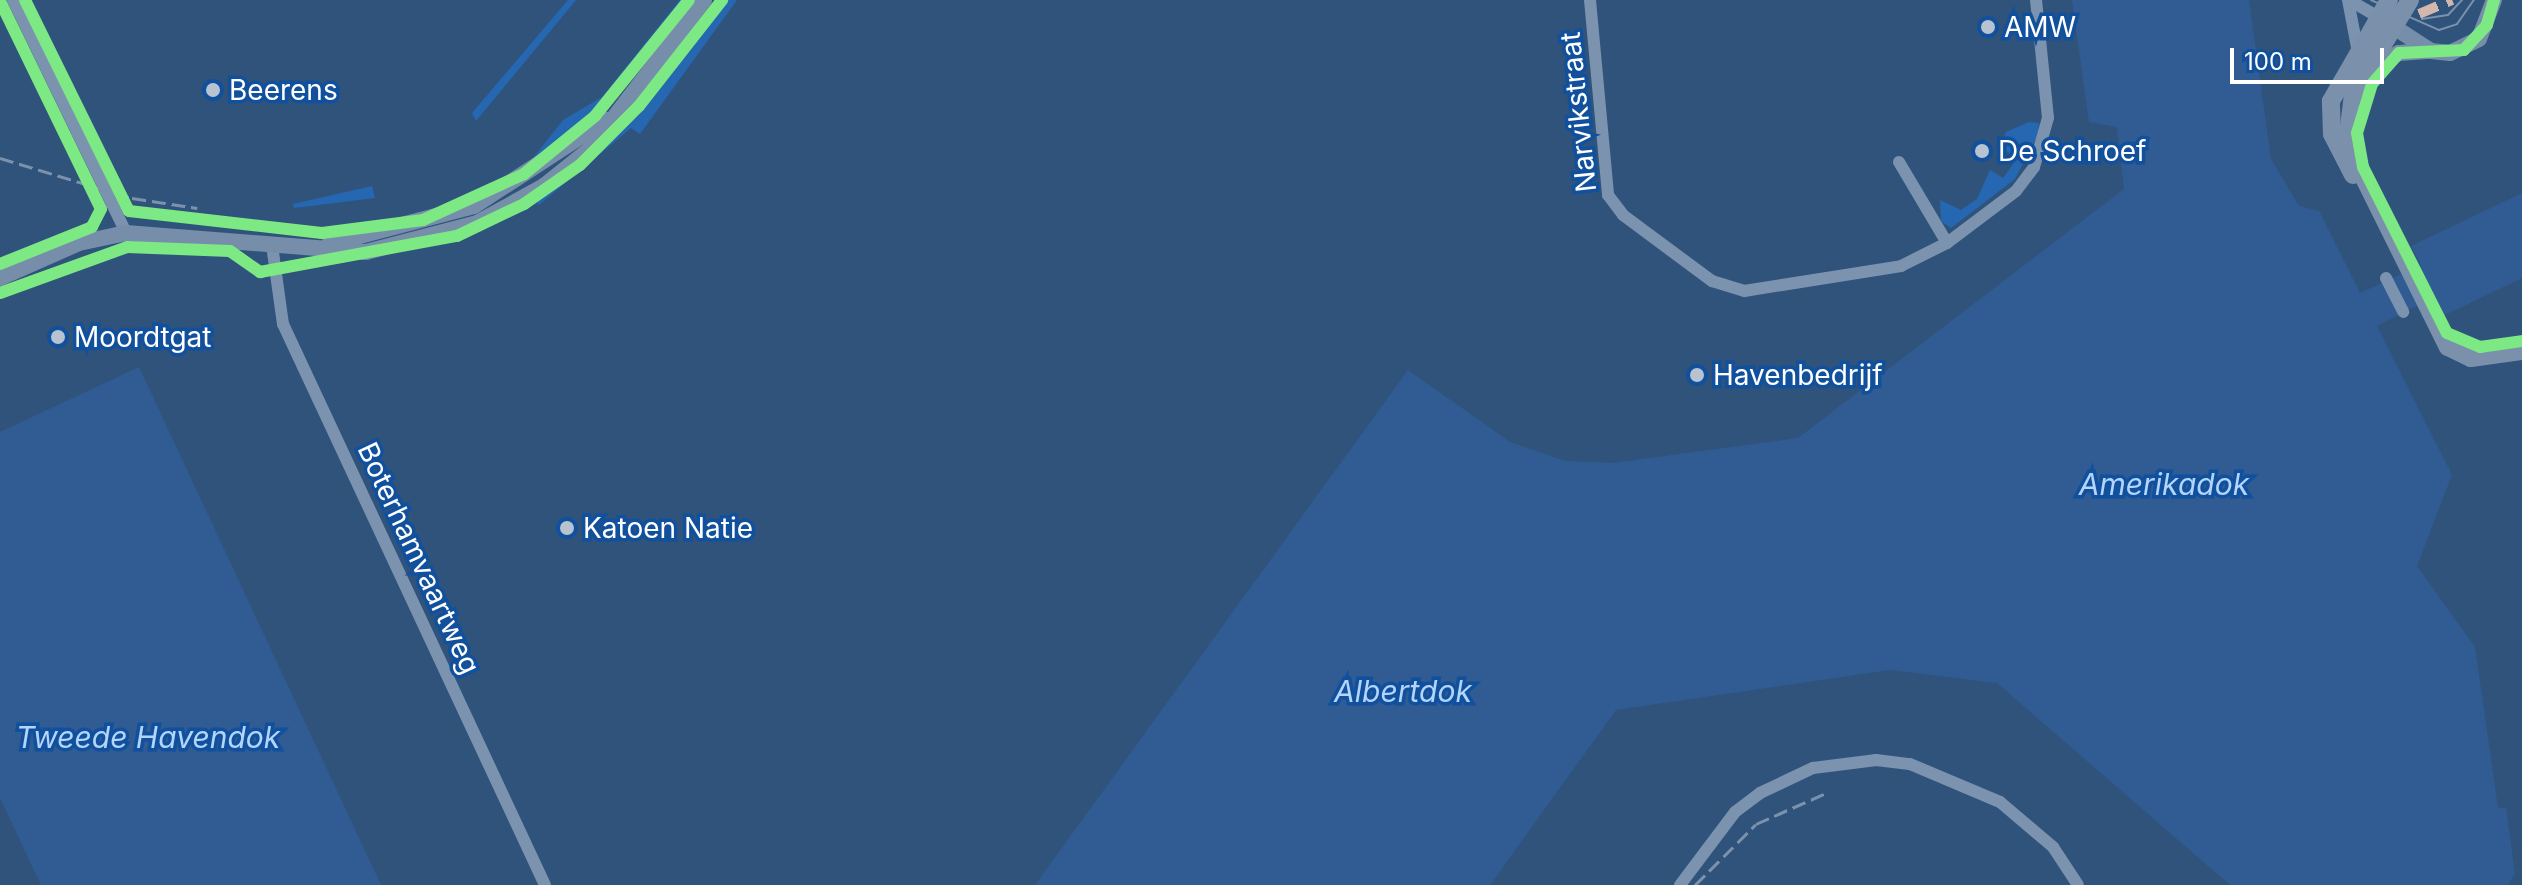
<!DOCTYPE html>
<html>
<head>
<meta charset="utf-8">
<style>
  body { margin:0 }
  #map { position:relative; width:2522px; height:885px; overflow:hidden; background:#30537c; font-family:Inter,sans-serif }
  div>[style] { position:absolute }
  .green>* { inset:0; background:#2667b2 }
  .water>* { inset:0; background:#305c93 }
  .street>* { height:12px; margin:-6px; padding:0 6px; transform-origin:6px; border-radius:6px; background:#7b93ae }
  .secondary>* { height:16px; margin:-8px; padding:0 8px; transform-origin:8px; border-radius:8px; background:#768eaa }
  .primary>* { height:18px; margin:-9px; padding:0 9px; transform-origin:9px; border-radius:9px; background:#7a90ab }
  .tram>* { height:2px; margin:-1px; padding:0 1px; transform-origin:1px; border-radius:1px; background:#7b92ac }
  .rail>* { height:3px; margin-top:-1.5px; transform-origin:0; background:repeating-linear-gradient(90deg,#7b92ac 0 14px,transparent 0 20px) }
  .quiet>* { height:10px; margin-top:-5px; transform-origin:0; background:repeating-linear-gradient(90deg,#d1b7ad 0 20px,transparent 0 30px) }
  .cycleway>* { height:12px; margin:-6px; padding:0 6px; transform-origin:6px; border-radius:6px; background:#7ce984 }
  .dots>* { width:22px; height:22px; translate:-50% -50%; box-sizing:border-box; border:4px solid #11509c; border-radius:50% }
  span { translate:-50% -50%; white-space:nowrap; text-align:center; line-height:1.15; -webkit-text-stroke:7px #11509c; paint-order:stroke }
  .poi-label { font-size:28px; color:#fff }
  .left { translate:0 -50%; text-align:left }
  .street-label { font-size:28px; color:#fff }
  .water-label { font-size:30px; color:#b3d4fb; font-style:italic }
  .scale { position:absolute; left:2230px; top:48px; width:154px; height:36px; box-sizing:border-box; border:4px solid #fff; border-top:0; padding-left:10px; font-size:24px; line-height:28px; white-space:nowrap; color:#fff; -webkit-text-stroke:6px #11509c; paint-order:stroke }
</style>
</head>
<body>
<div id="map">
  <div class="green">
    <div style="clip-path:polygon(568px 0,576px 0,476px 121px,472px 113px)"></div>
    <div style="clip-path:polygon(680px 0,685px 0,616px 91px,522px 172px,563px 120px,602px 97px)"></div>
    <div style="clip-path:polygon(724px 0,737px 0,640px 134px,631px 128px,539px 205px,535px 200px,623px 128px)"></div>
    <div style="clip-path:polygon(2029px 122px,2039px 123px,2038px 135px,2015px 179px,1951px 228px,1941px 221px,1940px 200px,1961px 210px,1977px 199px,1990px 170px,2003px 178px,2018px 157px,2000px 148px,2006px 132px)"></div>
    <div style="clip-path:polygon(372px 186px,375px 198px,294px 208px,293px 204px)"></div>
  </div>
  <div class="water">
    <div style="clip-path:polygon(2072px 0,2249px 0,2271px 159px,2299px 206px,2319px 211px,2360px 293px,2421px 265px,2411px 246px,2522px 193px,2522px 278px,2445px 315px,2435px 296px,2377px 326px,2452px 475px,2417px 566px,2475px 647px,2498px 808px,2506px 808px,2515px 874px,2508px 885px,2230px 885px,1997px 683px,1890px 670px,1616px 710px,1490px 885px,1035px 885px,1408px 370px,1510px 442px,1565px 461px,1613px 463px,1798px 438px,2124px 189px,2117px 127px,2089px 122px)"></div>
    <div style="clip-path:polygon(139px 367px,381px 885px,41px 885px,0 798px,0 432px)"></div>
  </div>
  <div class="street">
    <div style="left:13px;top:0;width:259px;rotate:64.1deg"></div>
    <div style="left:1590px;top:0;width:196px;rotate:84.7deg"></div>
    <div style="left:1608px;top:195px;width:25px;rotate:53deg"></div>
    <div style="left:1623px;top:215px;width:111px;rotate:36.6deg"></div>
    <div style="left:1712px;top:281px;width:34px;rotate:17deg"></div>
    <div style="left:1744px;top:291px;width:159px;rotate:-9deg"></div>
    <div style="left:1901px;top:266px;width:51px;rotate:-26.6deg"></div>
    <div style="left:1947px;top:243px;width:86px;rotate:-37deg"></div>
    <div style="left:2016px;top:191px;width:30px;rotate:-53deg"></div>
    <div style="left:2034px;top:167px;width:51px;rotate:-74.1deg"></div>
    <div style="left:2048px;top:118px;width:119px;rotate:-95.8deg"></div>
    <div style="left:2348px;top:0;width:48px;rotate:79.2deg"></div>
    <div style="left:2349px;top:0;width:34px;rotate:30deg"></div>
    <div style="left:1899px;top:162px;width:94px;rotate:59.3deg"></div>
    <div style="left:272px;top:245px;width:80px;rotate:82.1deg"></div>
    <div style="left:283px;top:324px;width:619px;rotate:64.97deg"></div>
    <div style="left:2386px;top:278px;width:38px;rotate:63deg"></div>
    <div style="left:1680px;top:885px;width:91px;rotate:-53deg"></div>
    <div style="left:1735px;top:812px;width:31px;rotate:-37deg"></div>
    <div style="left:1760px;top:793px;width:59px;rotate:-25.3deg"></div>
    <div style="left:1813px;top:768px;width:64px;rotate:-7.2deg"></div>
    <div style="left:1876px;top:760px;width:34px;rotate:7deg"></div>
    <div style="left:1910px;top:764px;width:98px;rotate:22.9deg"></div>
    <div style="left:2000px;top:802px;width:70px;rotate:40.3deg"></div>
    <div style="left:2053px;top:847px;width:45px;rotate:56.7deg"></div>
  </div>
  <div class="secondary">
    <div style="left:2383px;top:20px;width:57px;rotate:32.9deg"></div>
    <div style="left:2431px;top:51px;width:19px;rotate:6deg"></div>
    <div style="left:2450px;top:53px;width:32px;rotate:-26deg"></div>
    <div style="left:2479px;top:39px;width:42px;rotate:-69deg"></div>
    <div style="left:2367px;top:72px;width:37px;rotate:-31deg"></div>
    <div style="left:2399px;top:53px;width:31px;rotate:-4deg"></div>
    <div style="left:329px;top:244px;width:150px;rotate:-14.7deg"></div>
    <div style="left:474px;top:206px;width:158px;rotate:-33.1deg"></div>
    <div style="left:0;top:278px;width:86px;rotate:-23.9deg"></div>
    <div style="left:79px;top:243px;width:48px;rotate:-12deg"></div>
    <div style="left:126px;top:233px;width:241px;rotate:4.5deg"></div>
    <div style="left:366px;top:252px;width:115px;rotate:-14.6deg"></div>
    <div style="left:477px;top:223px;width:77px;rotate:-28.9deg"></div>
    <div style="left:544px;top:186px;width:58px;rotate:-38.7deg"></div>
    <div style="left:589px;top:150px;width:189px;rotate:-52.5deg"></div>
  </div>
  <div class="primary">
    <div style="left:2410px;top:0;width:110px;rotate:121.2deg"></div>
    <div style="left:2353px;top:94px;width:33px;rotate:97deg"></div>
    <div style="left:2349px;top:127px;width:34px;rotate:80deg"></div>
    <div style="left:2355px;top:160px;width:209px;rotate:63.6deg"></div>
    <div style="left:2448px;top:347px;width:25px;rotate:26deg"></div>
    <div style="left:2471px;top:358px;width:51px;rotate:-7.8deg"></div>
    <div style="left:2353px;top:175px;width:46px;rotate:-117.1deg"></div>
    <div style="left:2332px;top:134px;width:33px;rotate:-92deg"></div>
    <div style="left:2331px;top:101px;width:116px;rotate:-60.1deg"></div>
  </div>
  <div class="tram">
    <div style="left:2371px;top:0;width:74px;rotate:23.8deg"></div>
    <div style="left:2439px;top:30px;width:19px;rotate:-18deg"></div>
    <div style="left:2457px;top:24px;width:29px;rotate:-55deg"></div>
    <div style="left:2422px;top:19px;width:26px;rotate:-9deg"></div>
    <div style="left:2448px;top:15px;width:21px;rotate:-47deg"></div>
  </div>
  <div class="rail">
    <div style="left:0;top:158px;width:138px;rotate:16.9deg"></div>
    <div style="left:132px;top:198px;width:66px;rotate:8.7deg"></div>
    <div style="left:1695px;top:885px;width:86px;rotate:-45deg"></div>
    <div style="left:1756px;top:824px;width:77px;rotate:-23.9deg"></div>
  </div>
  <div class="quiet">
    <div style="left:2419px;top:14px;width:36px;rotate:-23deg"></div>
  </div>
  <div class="cycleway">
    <div style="left:25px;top:0;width:235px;rotate:63.8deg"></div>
    <div style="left:129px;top:211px;width:194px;rotate:6.5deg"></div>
    <div style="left:322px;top:233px;width:102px;rotate:-7.3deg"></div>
    <div style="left:423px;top:220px;width:111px;rotate:-24.5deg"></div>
    <div style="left:524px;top:174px;width:92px;rotate:-39.2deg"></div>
    <div style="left:595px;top:116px;width:149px;rotate:-51deg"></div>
    <div style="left:2494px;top:0;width:26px;rotate:106deg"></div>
    <div style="left:2487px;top:25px;width:34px;rotate:133deg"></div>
    <div style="left:2464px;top:50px;width:65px;rotate:177.4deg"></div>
    <div style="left:2399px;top:53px;width:41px;rotate:131.1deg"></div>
    <div style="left:2372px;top:84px;width:51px;rotate:107deg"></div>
    <div style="left:2357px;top:133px;width:35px;rotate:80deg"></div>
    <div style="left:2363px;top:167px;width:186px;rotate:63.2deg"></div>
    <div style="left:2447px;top:333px;width:36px;rotate:23deg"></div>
    <div style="left:2480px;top:347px;width:42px;rotate:-8.1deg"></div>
    <div style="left:0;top:1px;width:231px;rotate:64.1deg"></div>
    <div style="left:101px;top:209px;width:20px;rotate:117deg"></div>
    <div style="left:92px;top:227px;width:99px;rotate:158.1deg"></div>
    <div style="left:0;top:293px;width:135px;rotate:-19.9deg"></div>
    <div style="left:127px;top:247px;width:103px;rotate:2.2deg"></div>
    <div style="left:230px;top:251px;width:37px;rotate:35deg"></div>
    <div style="left:260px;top:272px;width:200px;rotate:-10.4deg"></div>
    <div style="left:457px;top:236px;width:74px;rotate:-25.5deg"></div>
    <div style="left:524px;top:204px;width:68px;rotate:-34.9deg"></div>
    <div style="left:580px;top:165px;width:83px;rotate:-45deg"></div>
    <div style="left:639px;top:106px;width:135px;rotate:-51.9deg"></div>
  </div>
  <div class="dots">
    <div style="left:1988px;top:27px;background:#b7c3d1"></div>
    <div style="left:213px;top:90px;background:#b7c3d1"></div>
    <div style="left:1982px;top:151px;background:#b7c3d1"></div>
    <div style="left:58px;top:337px;background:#b7c3d1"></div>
    <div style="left:1697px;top:375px;background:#b7c3d1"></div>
    <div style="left:567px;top:528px;background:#b7c3d1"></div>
  </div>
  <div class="poi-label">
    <span class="left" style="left:2004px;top:27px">AMW</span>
    <span class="left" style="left:229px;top:90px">Beerens</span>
    <span class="left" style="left:1998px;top:151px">De Schroef</span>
    <span class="left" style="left:74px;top:337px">Moordtgat</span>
    <span class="left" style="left:1713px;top:375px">Havenbedrijf</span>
    <span class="left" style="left:583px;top:528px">Katoen Natie</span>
  </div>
  <div class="street-label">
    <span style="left:1578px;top:112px;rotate:-96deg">Narvikstraat</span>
    <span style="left:419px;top:558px;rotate:65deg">Boterhamvaartweg</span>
  </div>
  <div class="water-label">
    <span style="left:2164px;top:484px">Amerikadok</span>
    <span style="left:1403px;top:691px">Albertdok</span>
    <span style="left:148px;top:737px">Tweede Havendok</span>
  </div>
  <div class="scale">100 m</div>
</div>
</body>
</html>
